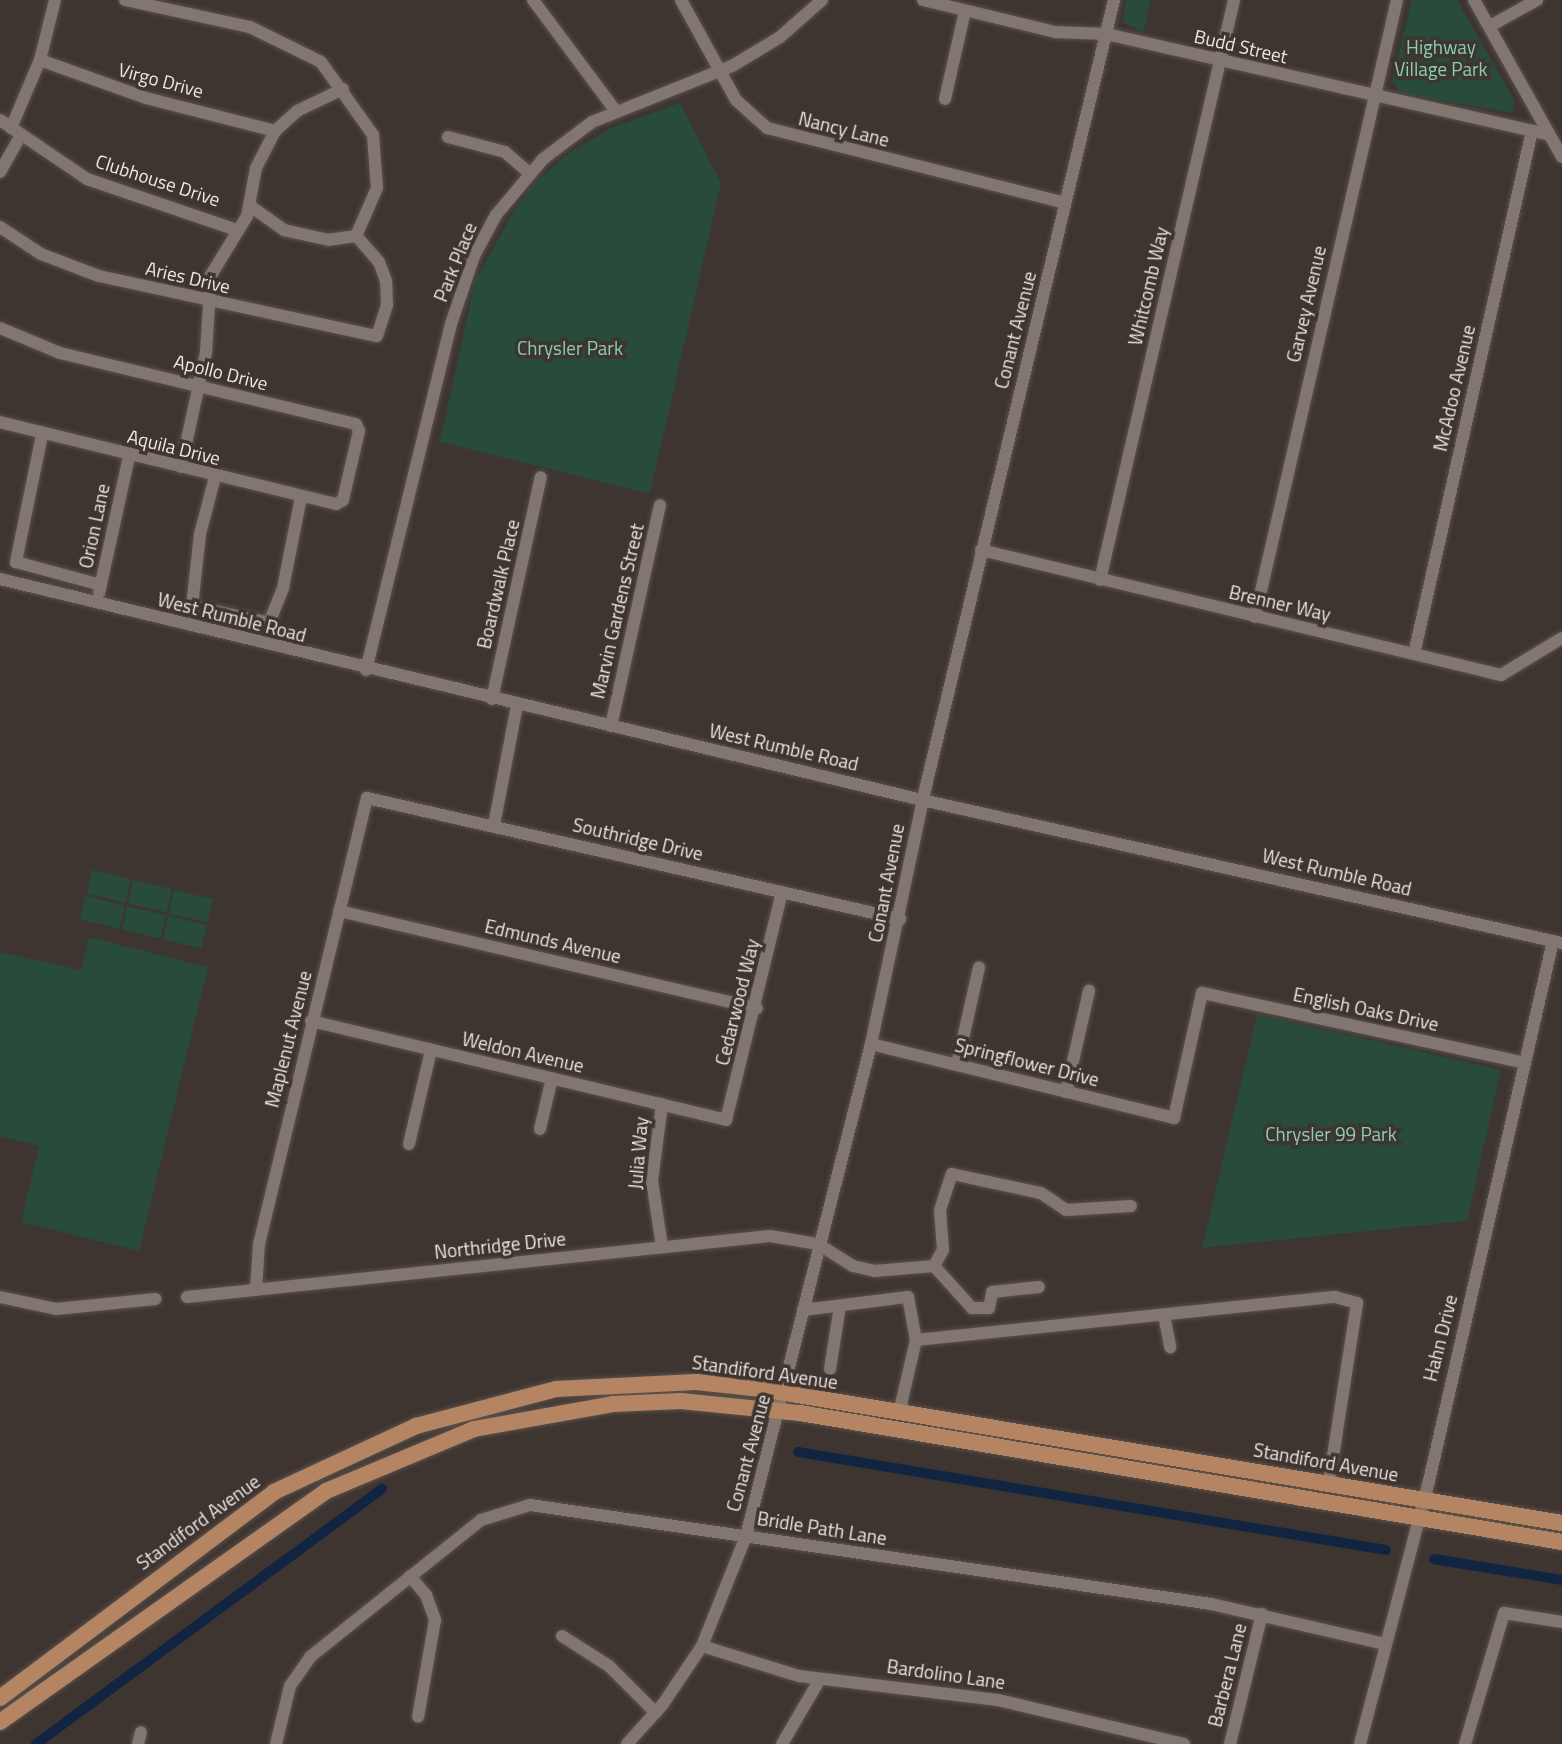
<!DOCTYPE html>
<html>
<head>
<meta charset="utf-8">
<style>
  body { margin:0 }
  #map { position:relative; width:1562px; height:1744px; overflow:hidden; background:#3e3430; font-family:"Titillium Web",sans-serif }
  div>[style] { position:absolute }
  .green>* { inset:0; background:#284b3b; transform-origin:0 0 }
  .canal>* { height:10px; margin:-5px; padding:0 5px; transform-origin:5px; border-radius:5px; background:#112542 }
  .roads { filter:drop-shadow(0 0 2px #59514d) drop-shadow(0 0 2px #59514d) }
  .minor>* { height:12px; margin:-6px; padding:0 6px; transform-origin:6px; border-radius:6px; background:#817670 }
  .major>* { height:16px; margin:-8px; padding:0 8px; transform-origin:8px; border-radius:8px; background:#b58563 }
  span { translate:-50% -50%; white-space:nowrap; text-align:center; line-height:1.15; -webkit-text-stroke:7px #3e3430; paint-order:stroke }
  .street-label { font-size:19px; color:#ede6e3 }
  .park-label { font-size:19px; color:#85d1ae }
</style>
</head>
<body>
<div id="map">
  <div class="green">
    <div style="clip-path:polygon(1126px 0,1151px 0,1143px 32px,1123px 22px)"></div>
    <div style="clip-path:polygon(1412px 0,1457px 0,1515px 101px,1512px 113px,1401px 93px,1392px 81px)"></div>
    <div style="clip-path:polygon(680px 103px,721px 183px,650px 494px,440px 442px,475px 281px,515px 209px,534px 183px,570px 152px,611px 128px)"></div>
    <div style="left:92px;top:870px;width:40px;height:24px;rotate:13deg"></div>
    <div style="left:133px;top:880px;width:40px;height:24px;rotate:13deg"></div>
    <div style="left:174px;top:890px;width:40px;height:24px;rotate:13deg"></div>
    <div style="left:85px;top:896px;width:41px;height:24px;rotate:13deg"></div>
    <div style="left:127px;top:906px;width:40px;height:24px;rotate:13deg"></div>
    <div style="left:168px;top:916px;width:40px;height:24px;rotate:13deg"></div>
    <div style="clip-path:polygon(89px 937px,208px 967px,139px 1251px,21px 1222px,39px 1146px,0 1136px,0 952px,81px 970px)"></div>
    <div style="clip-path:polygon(1257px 1014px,1501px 1070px,1467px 1221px,1202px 1248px)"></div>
  </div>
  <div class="canal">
    <div style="left:798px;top:1452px;width:596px;rotate:9.46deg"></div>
    <div style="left:1434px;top:1559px;width:130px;rotate:9.3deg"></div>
    <div style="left:36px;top:1744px;width:430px;rotate:-36.4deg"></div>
  </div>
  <div class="roads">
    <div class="minor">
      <div style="left:125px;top:0;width:128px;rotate:12.2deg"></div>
      <div style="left:250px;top:27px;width:79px;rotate:26.2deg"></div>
      <div style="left:321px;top:62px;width:90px;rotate:54.5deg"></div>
      <div style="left:373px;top:135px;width:53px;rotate:85.7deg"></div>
      <div style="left:377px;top:188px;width:52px;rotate:113.6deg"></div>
      <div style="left:533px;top:0;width:137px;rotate:53.3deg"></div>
      <div style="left:681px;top:0;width:114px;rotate:61.2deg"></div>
      <div style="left:736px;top:100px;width:42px;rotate:42.1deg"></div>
      <div style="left:767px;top:128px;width:307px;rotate:14.1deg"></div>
      <div style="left:923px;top:0;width:136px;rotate:13.6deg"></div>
      <div style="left:1055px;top:32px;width:51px;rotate:2.2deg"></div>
      <div style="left:1106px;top:34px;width:454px;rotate:12.8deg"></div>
      <div style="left:1474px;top:0;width:180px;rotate:60.7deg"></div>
      <div style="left:1490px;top:26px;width:54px;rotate:-29deg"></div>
      <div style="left:40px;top:60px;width:113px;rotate:19.7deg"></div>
      <div style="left:146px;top:98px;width:133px;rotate:14.3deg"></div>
      <div style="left:945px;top:99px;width:90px;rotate:-77.2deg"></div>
      <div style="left:0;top:120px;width:105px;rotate:34.1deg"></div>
      <div style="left:87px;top:179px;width:155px;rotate:18.8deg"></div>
      <div style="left:11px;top:128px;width:74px;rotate:-66.9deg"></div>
      <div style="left:40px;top:60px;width:62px;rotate:-76deg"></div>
      <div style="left:448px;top:137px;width:59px;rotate:14.7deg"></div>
      <div style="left:505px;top:152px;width:32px;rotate:41deg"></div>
      <div style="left:0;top:172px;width:43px;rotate:-60.4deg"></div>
      <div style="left:0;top:227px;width:49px;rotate:33.4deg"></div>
      <div style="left:41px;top:254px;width:62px;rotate:20.8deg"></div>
      <div style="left:99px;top:276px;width:284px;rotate:12.2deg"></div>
      <div style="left:377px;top:336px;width:33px;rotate:-72deg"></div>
      <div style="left:387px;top:305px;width:24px;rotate:-92deg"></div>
      <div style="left:386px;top:281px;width:20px;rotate:-110deg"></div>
      <div style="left:379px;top:262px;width:35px;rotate:-131deg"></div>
      <div style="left:356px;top:236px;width:27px;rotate:172deg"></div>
      <div style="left:329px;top:240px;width:46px;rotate:-167.5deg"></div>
      <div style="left:284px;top:230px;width:43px;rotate:-144.5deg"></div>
      <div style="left:0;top:328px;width:65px;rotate:22.6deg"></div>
      <div style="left:60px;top:353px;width:304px;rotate:13.5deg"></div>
      <div style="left:356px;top:424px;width:8px;rotate:67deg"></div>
      <div style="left:359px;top:431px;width:71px;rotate:103.1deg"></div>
      <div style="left:343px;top:500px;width:8px;rotate:150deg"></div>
      <div style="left:336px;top:504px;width:346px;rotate:-166.3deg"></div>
      <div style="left:42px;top:435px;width:130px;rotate:101.6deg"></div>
      <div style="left:16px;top:562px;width:88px;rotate:15.1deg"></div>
      <div style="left:181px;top:467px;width:118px;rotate:-77.7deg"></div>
      <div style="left:206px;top:352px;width:77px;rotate:-86.3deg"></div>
      <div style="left:211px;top:275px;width:69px;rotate:-58.6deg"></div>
      <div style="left:247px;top:216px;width:49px;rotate:-79.4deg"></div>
      <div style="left:256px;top:168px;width:42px;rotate:-62.8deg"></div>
      <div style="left:275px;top:131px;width:30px;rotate:-42deg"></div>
      <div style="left:297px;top:111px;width:51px;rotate:-25.6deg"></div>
      <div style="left:215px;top:477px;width:59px;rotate:104.7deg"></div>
      <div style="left:200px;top:534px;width:72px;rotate:96.3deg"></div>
      <div style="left:192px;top:606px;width:79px;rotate:12.4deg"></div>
      <div style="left:269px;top:623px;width:38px;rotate:-68deg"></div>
      <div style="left:283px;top:588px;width:93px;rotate:-78.8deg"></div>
      <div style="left:981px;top:550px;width:535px;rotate:13.52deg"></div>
      <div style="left:1501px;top:675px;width:71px;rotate:-31.2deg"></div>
      <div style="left:0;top:579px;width:948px;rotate:13.48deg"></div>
      <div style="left:922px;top:800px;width:656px;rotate:12.6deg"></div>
      <div style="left:1100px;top:580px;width:595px;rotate:-76.99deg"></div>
      <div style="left:99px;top:593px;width:139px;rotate:-77.6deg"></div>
      <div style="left:1255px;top:617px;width:633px;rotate:-77.04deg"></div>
      <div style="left:1414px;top:654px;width:536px;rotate:-77.29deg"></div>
      <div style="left:366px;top:670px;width:356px;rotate:-76.2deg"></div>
      <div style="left:451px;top:324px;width:72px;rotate:-71.3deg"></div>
      <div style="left:474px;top:256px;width:47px;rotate:-61.8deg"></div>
      <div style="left:496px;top:215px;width:73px;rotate:-50deg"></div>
      <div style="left:543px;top:159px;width:61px;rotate:-37.1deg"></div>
      <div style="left:592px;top:122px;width:151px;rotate:-21.8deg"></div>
      <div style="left:732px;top:66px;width:56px;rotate:-31.1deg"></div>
      <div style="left:780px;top:37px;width:56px;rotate:-41.4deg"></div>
      <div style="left:492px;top:699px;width:227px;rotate:-77.6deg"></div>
      <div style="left:611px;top:726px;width:226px;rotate:-77.5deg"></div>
      <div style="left:494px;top:825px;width:122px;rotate:-79.1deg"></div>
      <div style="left:339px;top:911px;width:429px;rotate:13.1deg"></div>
      <div style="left:311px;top:1021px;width:427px;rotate:13.4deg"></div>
      <div style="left:726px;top:1120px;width:235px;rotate:-76.2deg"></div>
      <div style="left:871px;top:1044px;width:312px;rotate:13.7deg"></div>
      <div style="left:1174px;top:1118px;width:128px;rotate:-77.4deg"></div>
      <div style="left:1202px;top:993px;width:327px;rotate:12.2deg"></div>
      <div style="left:957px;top:1065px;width:100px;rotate:-77.3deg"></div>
      <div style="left:1066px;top:1092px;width:104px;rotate:-77.2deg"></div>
      <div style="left:662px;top:1104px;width:78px;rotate:97.4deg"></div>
      <div style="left:652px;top:1181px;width:66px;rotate:81.3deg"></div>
      <div style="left:540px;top:1129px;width:52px;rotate:-76.8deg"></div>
      <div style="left:409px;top:1144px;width:97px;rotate:-76.8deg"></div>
      <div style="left:934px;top:1266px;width:18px;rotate:-61deg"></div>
      <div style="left:943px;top:1250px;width:40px;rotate:-94.3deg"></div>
      <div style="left:940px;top:1210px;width:38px;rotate:-72deg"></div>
      <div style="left:952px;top:1174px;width:91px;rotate:12.1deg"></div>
      <div style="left:1041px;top:1193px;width:30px;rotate:34deg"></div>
      <div style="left:1066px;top:1210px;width:65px;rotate:-3.5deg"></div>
      <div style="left:256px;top:1290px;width:46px;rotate:-86.3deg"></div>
      <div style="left:259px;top:1244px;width:459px;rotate:-76.4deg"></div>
      <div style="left:367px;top:798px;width:547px;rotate:12.79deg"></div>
      <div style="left:0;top:1297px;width:57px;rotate:12.1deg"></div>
      <div style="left:56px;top:1309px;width:100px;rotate:-5.7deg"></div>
      <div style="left:187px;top:1297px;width:586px;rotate:-5.97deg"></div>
      <div style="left:770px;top:1236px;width:49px;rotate:9.5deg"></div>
      <div style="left:818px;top:1244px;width:41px;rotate:32.2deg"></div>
      <div style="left:853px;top:1266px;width:22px;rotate:13deg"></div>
      <div style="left:874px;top:1271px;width:60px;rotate:-4.8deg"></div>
      <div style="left:934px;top:1266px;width:57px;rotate:47.9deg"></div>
      <div style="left:972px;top:1308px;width:17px"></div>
      <div style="left:989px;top:1308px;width:16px;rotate:-79deg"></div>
      <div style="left:992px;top:1292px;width:47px;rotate:-6.1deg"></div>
      <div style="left:803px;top:1310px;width:106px;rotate:-7.1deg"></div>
      <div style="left:908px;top:1297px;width:44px;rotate:79.5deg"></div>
      <div style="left:1164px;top:1315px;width:33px;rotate:79deg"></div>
      <div style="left:830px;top:1369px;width:64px;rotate:-81deg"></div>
      <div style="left:899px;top:1413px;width:75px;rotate:-76.9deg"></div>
      <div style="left:916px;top:1340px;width:421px;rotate:-5.9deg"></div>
      <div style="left:1335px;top:1297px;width:23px;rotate:15deg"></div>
      <div style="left:1357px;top:1303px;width:181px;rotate:98.9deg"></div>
      <div style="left:410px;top:1576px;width:25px;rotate:50deg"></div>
      <div style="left:426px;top:1595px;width:27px;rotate:70deg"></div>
      <div style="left:435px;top:1620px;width:98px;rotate:99.9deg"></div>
      <div style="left:562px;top:1636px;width:56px;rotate:32.6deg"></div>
      <div style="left:609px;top:1666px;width:66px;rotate:45deg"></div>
      <div style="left:702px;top:1646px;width:102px;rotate:17.2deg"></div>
      <div style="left:799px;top:1676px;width:200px;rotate:6.9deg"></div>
      <div style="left:998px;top:1700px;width:191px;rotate:13.3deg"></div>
      <div style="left:138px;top:1744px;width:12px;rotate:-76deg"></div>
      <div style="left:276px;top:1744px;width:60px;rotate:-76.4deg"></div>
      <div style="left:290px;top:1686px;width:35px;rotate:-55deg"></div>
      <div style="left:310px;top:1657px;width:219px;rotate:-38.7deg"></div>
      <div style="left:481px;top:1520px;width:51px;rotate:-17deg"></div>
      <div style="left:530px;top:1505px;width:688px;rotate:8.27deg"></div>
      <div style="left:1211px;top:1604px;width:179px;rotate:12.9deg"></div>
      <div style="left:627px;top:1744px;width:54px;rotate:-48deg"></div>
      <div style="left:663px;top:1704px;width:70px;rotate:-56.1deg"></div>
      <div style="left:702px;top:1646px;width:118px;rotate:-68.2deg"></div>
      <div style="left:746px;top:1536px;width:508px;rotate:-75.74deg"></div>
      <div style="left:871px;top:1044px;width:264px;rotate:-78deg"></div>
      <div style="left:926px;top:786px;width:808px;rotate:-76.55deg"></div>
      <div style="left:782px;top:1744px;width:75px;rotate:-59.7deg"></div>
      <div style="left:1230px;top:1744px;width:134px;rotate:-76.2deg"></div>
      <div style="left:1360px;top:1744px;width:272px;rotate:-75.3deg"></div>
      <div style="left:1429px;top:1481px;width:554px;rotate:-77.07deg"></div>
      <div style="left:1465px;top:1744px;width:137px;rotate:-73.4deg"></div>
      <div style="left:1504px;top:1613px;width:59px;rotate:8.8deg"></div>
    </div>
    <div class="major">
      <div style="left:0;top:1698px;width:343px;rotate:-36.9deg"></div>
      <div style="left:274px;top:1492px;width:157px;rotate:-24.9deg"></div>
      <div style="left:416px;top:1426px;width:145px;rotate:-14.8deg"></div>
      <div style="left:556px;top:1389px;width:140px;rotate:-2.9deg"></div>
      <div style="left:696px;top:1382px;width:66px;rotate:6.1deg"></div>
      <div style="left:762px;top:1389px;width:811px;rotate:9.51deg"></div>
      <div style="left:0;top:1722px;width:400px;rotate:-35.3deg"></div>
      <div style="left:326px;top:1491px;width:160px;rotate:-22.7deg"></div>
      <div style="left:474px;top:1429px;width:141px;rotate:-10.2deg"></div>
      <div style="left:613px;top:1404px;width:68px;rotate:-2.5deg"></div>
      <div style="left:681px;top:1401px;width:120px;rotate:5.8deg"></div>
      <div style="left:800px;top:1413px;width:773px;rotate:9.61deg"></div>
    </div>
  </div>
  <div class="street-label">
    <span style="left:1241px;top:46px;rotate:13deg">Budd Street</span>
    <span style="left:161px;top:80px;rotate:15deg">Virgo Drive</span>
    <span style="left:844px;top:129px;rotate:14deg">Nancy Lane</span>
    <span style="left:158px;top:180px;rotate:18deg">Clubhouse Drive</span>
    <span style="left:455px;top:262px;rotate:-68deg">Park Place</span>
    <span style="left:188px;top:277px;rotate:13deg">Aries Drive</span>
    <span style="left:1148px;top:286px;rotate:-77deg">Whitcomb Way</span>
    <span style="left:1306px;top:304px;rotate:-77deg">Garvey Avenue</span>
    <span style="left:1015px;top:330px;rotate:-76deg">Conant Avenue</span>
    <span style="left:221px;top:372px;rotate:14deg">Apollo Drive</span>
    <span style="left:1454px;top:388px;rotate:-77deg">McAdoo Avenue</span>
    <span style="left:174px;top:447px;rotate:14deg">Aquila Drive</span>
    <span style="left:94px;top:526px;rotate:-78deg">Orion Lane</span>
    <span style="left:498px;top:584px;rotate:-77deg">Boardwalk Place</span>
    <span style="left:1280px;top:603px;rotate:13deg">Brenner Way</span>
    <span style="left:617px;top:611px;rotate:-77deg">Marvin Gardens Street</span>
    <span style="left:232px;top:617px;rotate:14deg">West Rumble Road</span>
    <span style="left:784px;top:747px;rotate:13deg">West Rumble Road</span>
    <span style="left:638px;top:839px;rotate:13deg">Southridge Drive</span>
    <span style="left:1337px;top:872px;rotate:13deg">West Rumble Road</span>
    <span style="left:886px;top:883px;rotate:-79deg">Conant Avenue</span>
    <span style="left:553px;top:941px;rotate:13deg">Edmunds Avenue</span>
    <span style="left:737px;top:1002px;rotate:-76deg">Cedarwood Way</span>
    <span style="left:1366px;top:1009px;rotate:12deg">English Oaks Drive</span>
    <span style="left:288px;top:1039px;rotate:-76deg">Maplenut Avenue</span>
    <span style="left:523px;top:1052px;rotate:13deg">Weldon Avenue</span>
    <span style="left:1027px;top:1062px;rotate:14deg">Springflower Drive</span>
    <span style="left:638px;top:1153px;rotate:-85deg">Julia Way</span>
    <span style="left:500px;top:1245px;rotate:-6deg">Northridge Drive</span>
    <span style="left:1440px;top:1338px;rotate:-76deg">Hahn Drive</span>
    <span style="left:765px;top:1372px;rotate:8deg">Standiford Avenue</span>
    <span style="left:748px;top:1453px;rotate:-75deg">Conant Avenue</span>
    <span style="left:1326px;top:1462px;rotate:10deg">Standiford Avenue</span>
    <span style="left:198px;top:1522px;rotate:-36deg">Standiford Avenue</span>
    <span style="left:822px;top:1528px;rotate:9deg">Bridle Path Lane</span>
    <span style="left:946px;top:1674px;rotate:8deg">Bardolino Lane</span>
    <span style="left:1227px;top:1675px;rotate:-76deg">Barbera Lane</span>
  </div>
  <div class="park-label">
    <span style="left:1441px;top:58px">Highway<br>Village Park</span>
    <span style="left:570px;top:348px">Chrysler Park</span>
    <span style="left:1331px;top:1134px">Chrysler 99 Park</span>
  </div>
</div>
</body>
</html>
